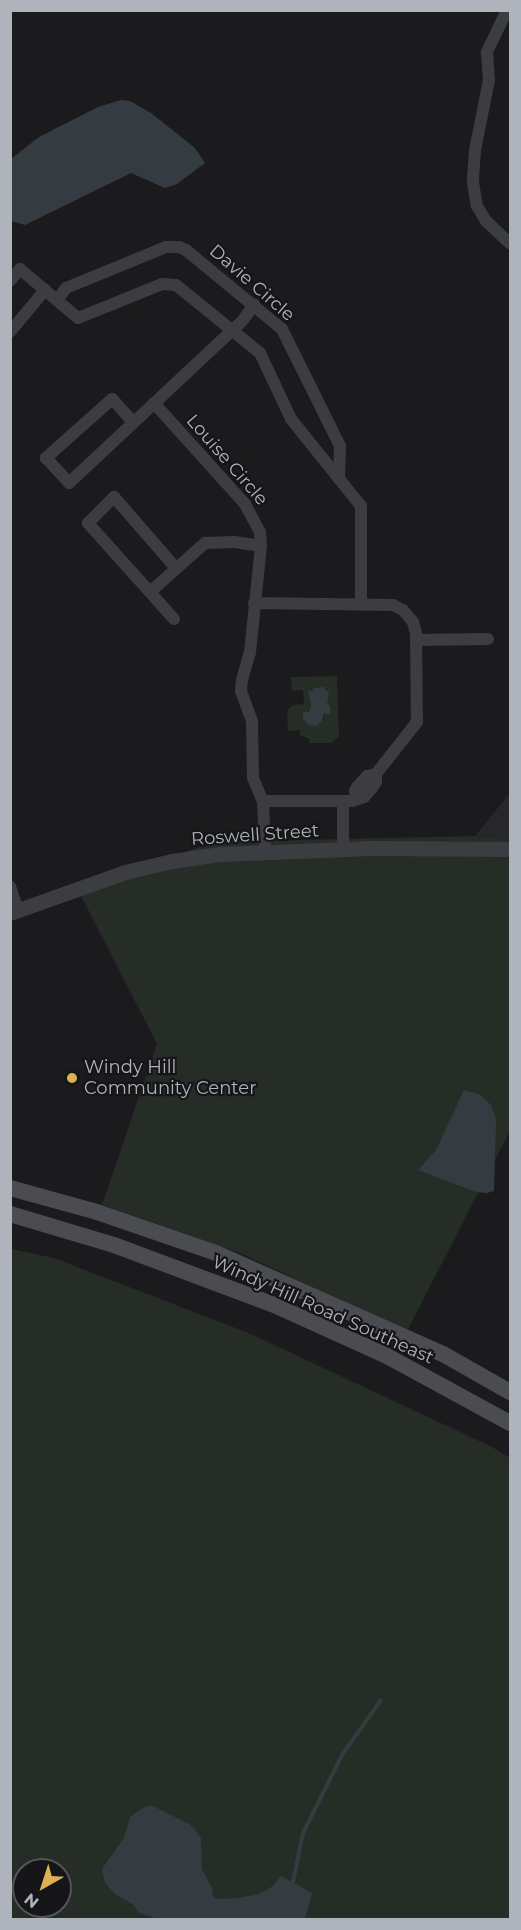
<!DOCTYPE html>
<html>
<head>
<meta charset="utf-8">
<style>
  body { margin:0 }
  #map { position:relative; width:521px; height:1930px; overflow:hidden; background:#1b1b1d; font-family:Montserrat,sans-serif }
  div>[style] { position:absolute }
  .built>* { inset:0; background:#27272a }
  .green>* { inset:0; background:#252d26 }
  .water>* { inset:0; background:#343c42 }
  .stream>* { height:4px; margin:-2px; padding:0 2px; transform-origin:2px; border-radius:2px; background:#343c42 }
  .minor>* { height:12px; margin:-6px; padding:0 6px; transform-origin:6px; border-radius:6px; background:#3c3d41 }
  .tertiary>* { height:15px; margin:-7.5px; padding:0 7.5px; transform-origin:7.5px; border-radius:7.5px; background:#3c3d41 }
  .secondary>* { height:16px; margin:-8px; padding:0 8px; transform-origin:8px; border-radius:8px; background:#4b4c51 }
  .dots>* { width:16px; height:16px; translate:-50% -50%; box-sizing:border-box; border:3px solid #161618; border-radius:50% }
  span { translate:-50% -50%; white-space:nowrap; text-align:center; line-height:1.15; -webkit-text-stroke:4.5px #161618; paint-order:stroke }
  .street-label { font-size:18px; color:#afb3bb }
  .poi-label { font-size:18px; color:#afb3bb }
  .left { translate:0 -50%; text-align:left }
  .frame { position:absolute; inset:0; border:12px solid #afb3bb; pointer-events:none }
  .north { position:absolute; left:12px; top:1858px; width:60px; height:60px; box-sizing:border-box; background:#161618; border:2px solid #535559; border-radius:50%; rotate:219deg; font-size:16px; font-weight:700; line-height:24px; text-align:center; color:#afb3bb }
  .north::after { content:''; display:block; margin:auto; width:21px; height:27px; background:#ddb053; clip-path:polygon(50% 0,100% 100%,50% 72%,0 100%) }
</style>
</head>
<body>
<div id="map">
  <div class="built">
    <div style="clip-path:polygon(510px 793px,510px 839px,475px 836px)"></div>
  </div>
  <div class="green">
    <div style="clip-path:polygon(evenodd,337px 676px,339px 736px,332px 743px,309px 743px,309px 739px,300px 735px,300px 730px,288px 731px,287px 711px,293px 705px,304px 704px,303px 690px,292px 691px,291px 677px,337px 676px,313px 691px,327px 700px,324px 719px,317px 726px,309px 712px,313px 691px)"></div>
    <div style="clip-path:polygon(475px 836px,510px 839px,510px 1131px,407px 1331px,240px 1253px,102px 1205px,157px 1044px,78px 890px,214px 842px)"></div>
    <div style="clip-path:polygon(evenodd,11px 1249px,54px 1258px,251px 1334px,492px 1447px,510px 1458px,510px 1919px,11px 1920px,11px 1249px,24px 1870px,60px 1870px,60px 1906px,24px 1906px,24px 1870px)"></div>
  </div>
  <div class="water">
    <div style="clip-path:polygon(121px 100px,130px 101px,151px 113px,195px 148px,205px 163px,177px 184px,165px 188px,131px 173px,25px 225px,11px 221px,11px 159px,39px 137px,98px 107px)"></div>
    <div style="clip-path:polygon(325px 687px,325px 691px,329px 691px,327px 705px,330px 705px,330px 714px,324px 714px,322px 721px,317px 726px,308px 725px,303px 718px,303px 712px,309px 712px,311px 705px,308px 691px,313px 691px,313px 688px)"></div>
    <div style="clip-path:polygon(464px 1090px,479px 1094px,491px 1105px,496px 1119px,494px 1191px,487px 1193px,476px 1192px,418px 1170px,436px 1150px)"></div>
    <div style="clip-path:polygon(151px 1805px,191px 1825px,201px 1838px,202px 1869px,213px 1890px,212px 1895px,217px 1899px,239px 1898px,259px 1894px,273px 1886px,281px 1876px,312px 1893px,305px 1919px,160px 1920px,138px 1912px,134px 1905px,115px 1894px,105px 1883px,102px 1869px,124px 1838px,130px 1817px,143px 1808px)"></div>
  </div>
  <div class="stream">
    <div style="left:293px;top:1882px;width:50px;rotate:-78.5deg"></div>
    <div style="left:303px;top:1833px;width:87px;rotate:-63.4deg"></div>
    <div style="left:342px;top:1755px;width:67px;rotate:-54.7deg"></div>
  </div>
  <div class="minor">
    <div style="left:507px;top:10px;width:47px;rotate:115.5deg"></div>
    <div style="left:487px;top:52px;width:28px;rotate:86deg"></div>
    <div style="left:489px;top:80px;width:71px;rotate:101.3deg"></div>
    <div style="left:475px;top:150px;width:32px;rotate:94deg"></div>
    <div style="left:473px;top:182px;width:24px;rotate:81deg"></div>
    <div style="left:477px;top:206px;width:17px;rotate:59deg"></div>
    <div style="left:486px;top:221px;width:33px;rotate:43deg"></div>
    <div style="left:10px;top:281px;width:16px;rotate:-50deg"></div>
    <div style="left:20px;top:269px;width:76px;rotate:40.2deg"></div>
    <div style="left:78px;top:318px;width:91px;rotate:-22deg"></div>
    <div style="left:162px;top:284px;width:14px;rotate:4deg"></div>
    <div style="left:176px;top:285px;width:108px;rotate:39deg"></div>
    <div style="left:260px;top:353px;width:73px;rotate:64.8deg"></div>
    <div style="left:291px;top:419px;width:112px;rotate:51.2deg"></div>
    <div style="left:361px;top:506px;width:99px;rotate:90deg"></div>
    <div style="left:57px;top:300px;width:15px;rotate:-53deg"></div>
    <div style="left:66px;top:288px;width:108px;rotate:-22.3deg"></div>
    <div style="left:166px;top:247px;width:13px"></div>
    <div style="left:179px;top:247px;width:8px;rotate:23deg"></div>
    <div style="left:186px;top:250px;width:124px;rotate:39.5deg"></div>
    <div style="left:282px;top:329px;width:131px;rotate:63.6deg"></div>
    <div style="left:340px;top:446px;width:33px;rotate:92deg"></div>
    <div style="left:10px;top:332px;width:55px;rotate:-50.2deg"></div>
    <div style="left:154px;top:403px;width:136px;rotate:48deg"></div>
    <div style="left:245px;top:504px;width:32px;rotate:62deg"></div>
    <div style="left:260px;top:532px;width:14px;rotate:86deg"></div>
    <div style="left:261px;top:546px;width:107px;rotate:95.9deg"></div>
    <div style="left:250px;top:652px;width:29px;rotate:106deg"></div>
    <div style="left:242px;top:680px;width:11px;rotate:95deg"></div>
    <div style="left:241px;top:691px;width:33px;rotate:70deg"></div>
    <div style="left:252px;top:722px;width:56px;rotate:89deg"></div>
    <div style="left:253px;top:778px;width:25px;rotate:67deg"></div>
    <div style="left:263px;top:801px;width:50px;rotate:87.7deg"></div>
    <div style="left:133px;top:422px;width:31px;rotate:-132deg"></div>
    <div style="left:112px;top:399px;width:89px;rotate:138.2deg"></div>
    <div style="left:46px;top:458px;width:34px;rotate:47deg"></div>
    <div style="left:69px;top:483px;width:238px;rotate:-43.1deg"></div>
    <div style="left:243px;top:320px;width:19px;rotate:-54deg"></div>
    <div style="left:150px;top:592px;width:74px;rotate:-41.7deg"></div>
    <div style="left:205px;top:543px;width:29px;rotate:-2deg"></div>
    <div style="left:234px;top:542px;width:27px;rotate:8deg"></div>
    <div style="left:254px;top:603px;width:139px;rotate:0.8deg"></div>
    <div style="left:393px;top:605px;width:11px;rotate:27deg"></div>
    <div style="left:403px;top:610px;width:16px;rotate:50deg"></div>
    <div style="left:413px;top:622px;width:11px;rotate:75deg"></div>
    <div style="left:416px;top:633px;width:89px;rotate:89.4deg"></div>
    <div style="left:417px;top:722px;width:66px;rotate:128.3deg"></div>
    <div style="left:376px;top:774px;width:9px;rotate:167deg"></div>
    <div style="left:367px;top:776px;width:15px;rotate:132deg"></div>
    <div style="left:357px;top:787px;width:4px;rotate:117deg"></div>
    <div style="left:355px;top:791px;width:7px;rotate:74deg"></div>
    <div style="left:174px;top:619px;width:129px;rotate:-131.9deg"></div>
    <div style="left:88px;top:523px;width:37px;rotate:-45deg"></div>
    <div style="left:114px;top:497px;width:94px;rotate:48.9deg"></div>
    <div style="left:416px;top:640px;width:72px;rotate:-0.8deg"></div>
    <div style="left:263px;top:801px;width:89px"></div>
    <div style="left:352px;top:801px;width:13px;rotate:-18deg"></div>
    <div style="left:364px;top:797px;width:12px;rotate:-48deg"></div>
    <div style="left:372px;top:788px;width:7px;rotate:-56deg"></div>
    <div style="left:376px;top:782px;width:8px;rotate:-90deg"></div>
    <div style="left:343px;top:802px;width:47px;rotate:90deg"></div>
    <div style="left:10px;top:886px;width:25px;rotate:72deg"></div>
  </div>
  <div class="tertiary">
    <div style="left:10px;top:913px;width:122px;rotate:-19.6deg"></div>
    <div style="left:125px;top:872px;width:48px;rotate:-13.2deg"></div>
    <div style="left:172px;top:861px;width:49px;rotate:-8.3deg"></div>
    <div style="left:220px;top:854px;width:151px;rotate:-2.3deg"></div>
    <div style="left:371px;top:848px;width:139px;rotate:0.4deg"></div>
  </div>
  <div class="secondary">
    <div style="left:10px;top:1188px;width:90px;rotate:15.4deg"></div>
    <div style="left:97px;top:1212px;width:126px;rotate:19deg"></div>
    <div style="left:216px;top:1253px;width:248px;rotate:24deg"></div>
    <div style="left:443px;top:1354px;width:77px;rotate:29.6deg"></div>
    <div style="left:10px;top:1214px;width:109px;rotate:16.6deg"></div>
    <div style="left:114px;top:1245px;width:169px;rotate:20.5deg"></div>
    <div style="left:272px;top:1304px;width:126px;rotate:24.3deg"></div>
    <div style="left:387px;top:1356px;width:140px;rotate:28.6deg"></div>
  </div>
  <div class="dots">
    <div style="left:72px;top:1078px;background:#ddb053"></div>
  </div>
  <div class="street-label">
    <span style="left:252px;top:283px;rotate:41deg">Davie Circle</span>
    <span style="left:227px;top:460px;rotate:49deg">Louise Circle</span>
    <span style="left:255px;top:835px;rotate:-4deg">Roswell Street</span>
    <span style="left:323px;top:1310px;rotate:24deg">Windy Hill Road Southeast</span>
  </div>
  <div class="poi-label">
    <span class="left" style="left:84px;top:1078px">Windy Hill<br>Community Center</span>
  </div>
  <div class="frame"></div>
  <div class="north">N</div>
</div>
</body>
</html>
